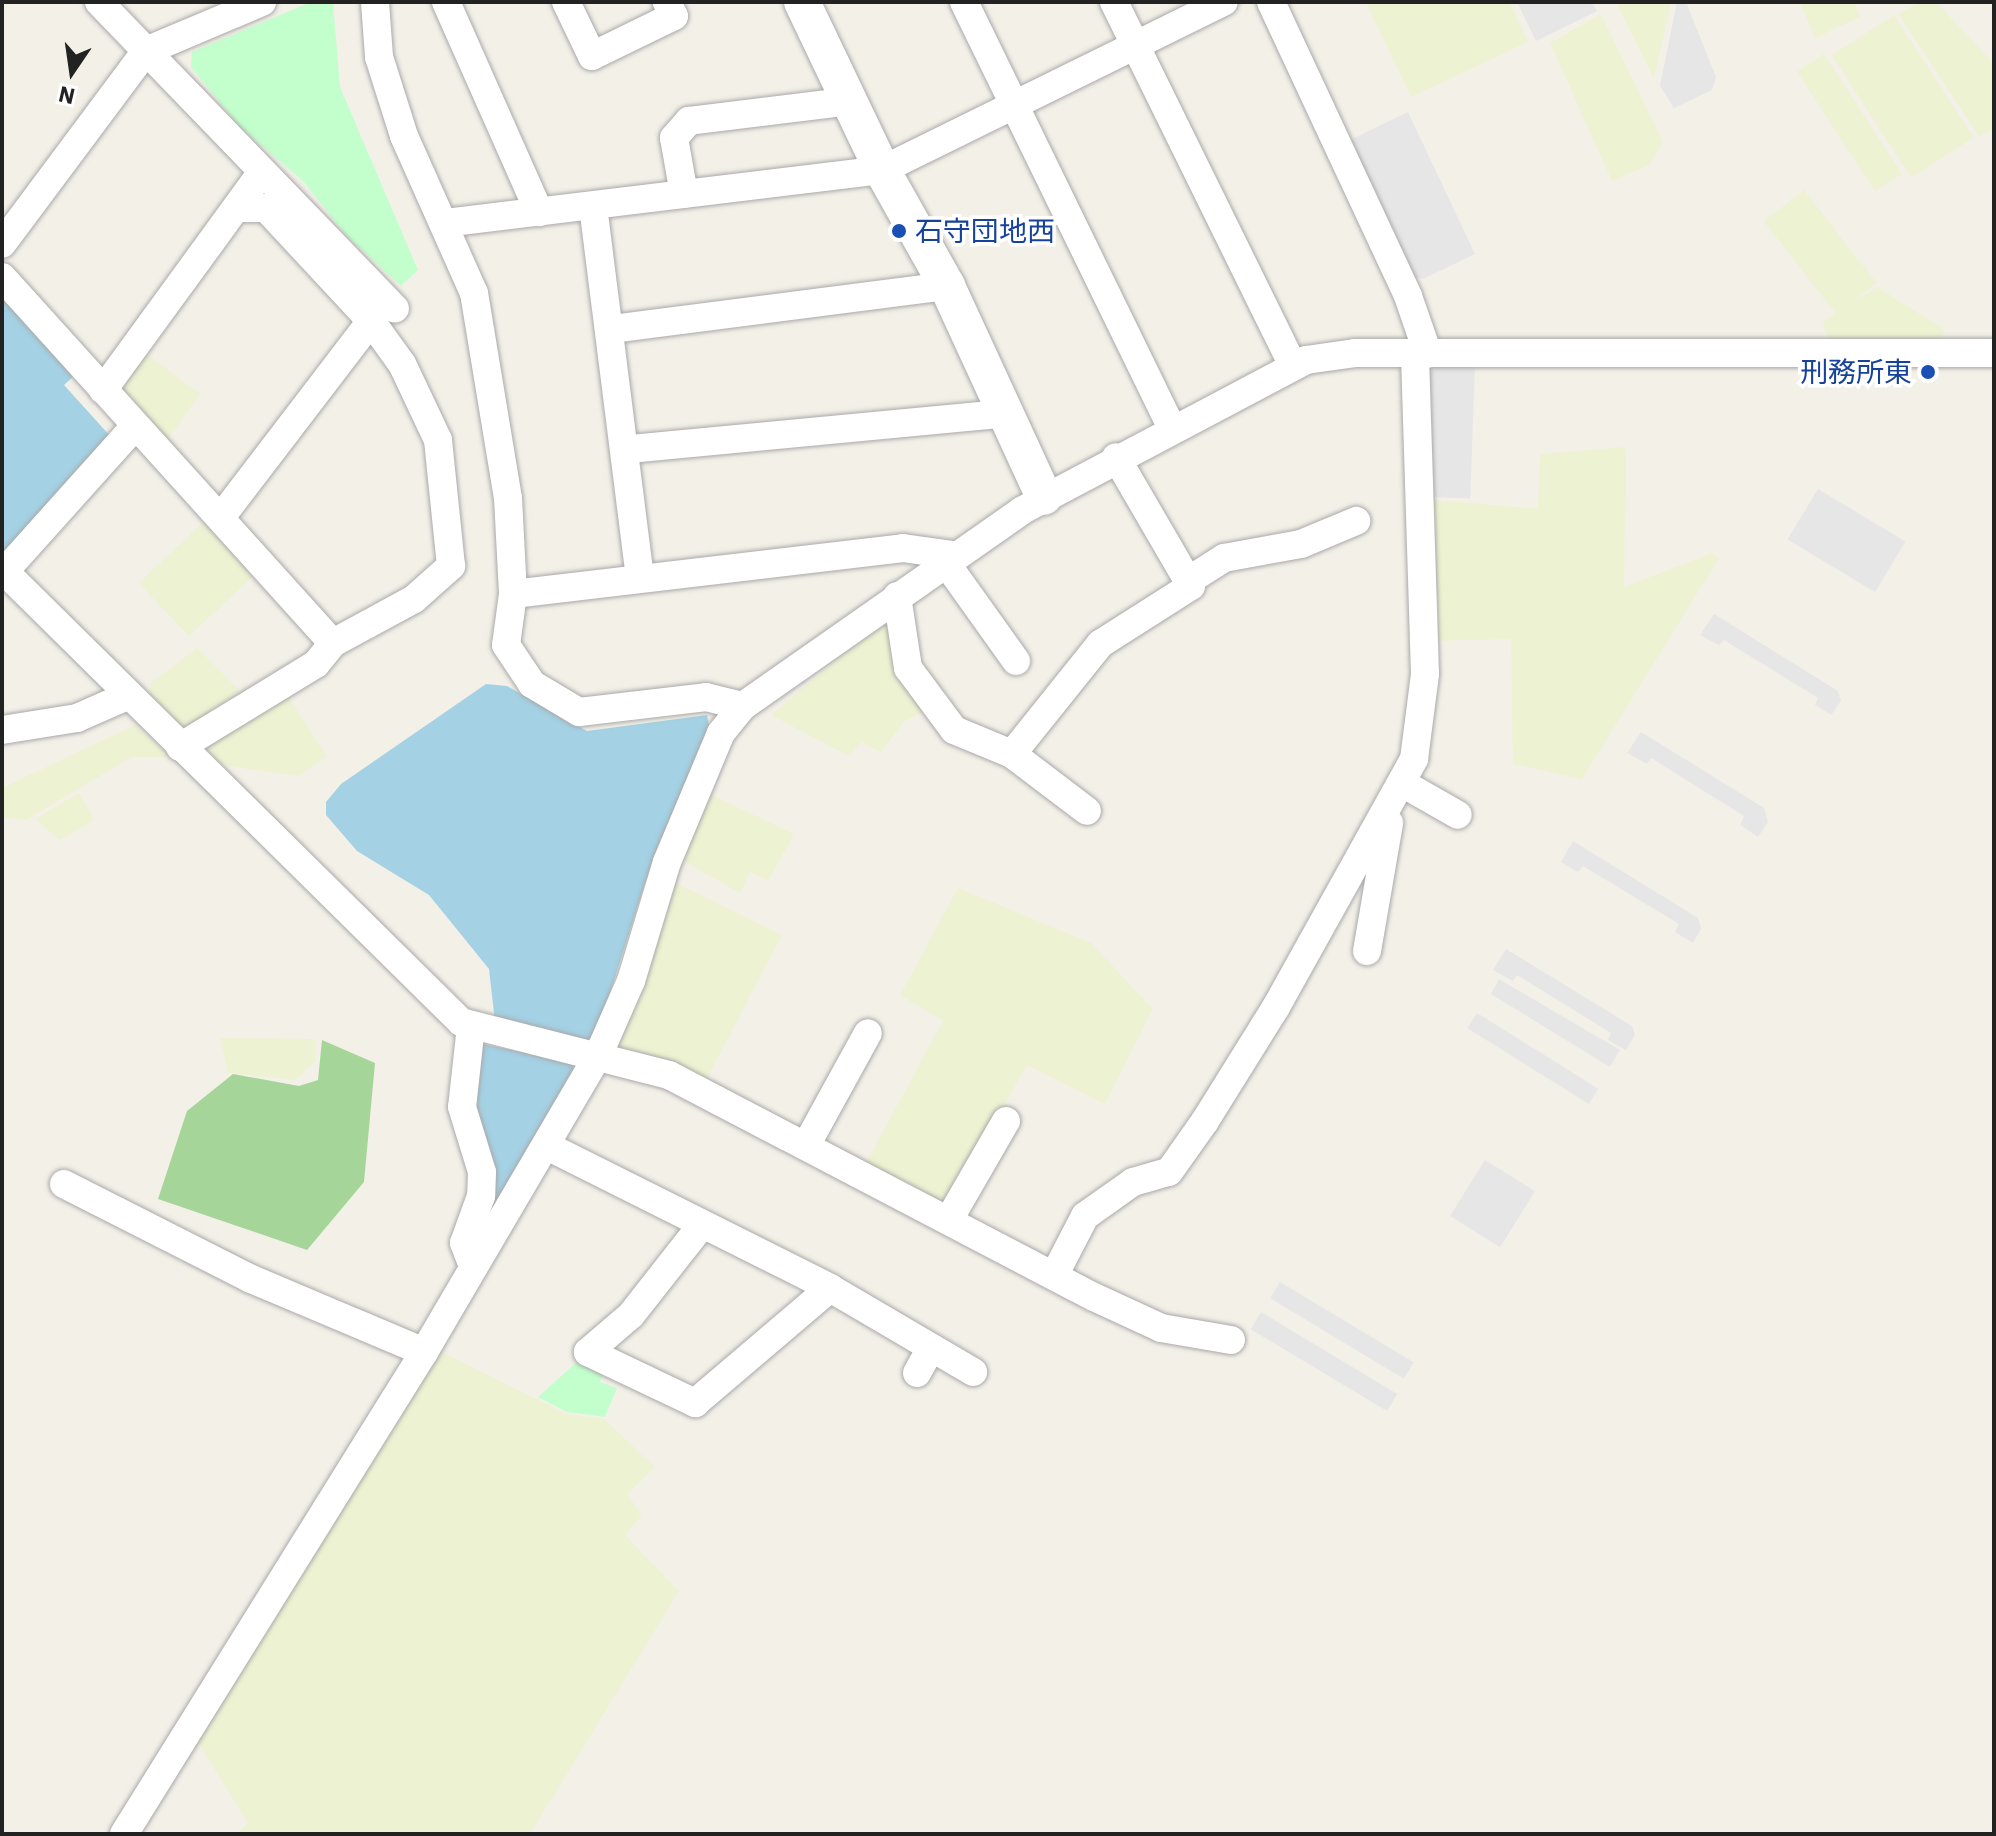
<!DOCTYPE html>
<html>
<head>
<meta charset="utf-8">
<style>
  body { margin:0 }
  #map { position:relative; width:1996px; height:1836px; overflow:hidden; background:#f3f0e8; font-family:"IBM Plex Sans","Noto Sans JP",sans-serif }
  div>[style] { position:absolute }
  .farmland>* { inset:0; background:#edf2d2; transform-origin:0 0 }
  .forest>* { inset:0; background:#a6d599 }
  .park>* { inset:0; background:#c3ffcc }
  .parking>* { inset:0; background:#e6e6e6; transform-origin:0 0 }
  .water>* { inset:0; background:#a4d1e4 }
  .roads { filter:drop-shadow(0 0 2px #a9a9a9) drop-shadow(0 0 2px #a9a9a9) }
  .minor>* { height:28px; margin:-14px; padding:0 14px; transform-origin:14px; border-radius:14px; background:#fff }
  .tertiary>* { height:36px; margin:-18px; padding:0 18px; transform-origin:18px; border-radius:18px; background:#fff }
  .dots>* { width:22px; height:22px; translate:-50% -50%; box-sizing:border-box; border:4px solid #fff; border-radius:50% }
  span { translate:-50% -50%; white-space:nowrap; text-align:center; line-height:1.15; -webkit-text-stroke:7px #fff; paint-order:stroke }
  .transit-label { font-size:28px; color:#164399 }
  .left { translate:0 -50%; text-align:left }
  .right { translate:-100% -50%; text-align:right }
  .frame { position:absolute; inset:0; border:4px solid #222; pointer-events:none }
  .north { position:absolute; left:32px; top:32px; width:80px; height:80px; -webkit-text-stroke:6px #fff; paint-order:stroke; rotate:193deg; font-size:22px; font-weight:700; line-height:32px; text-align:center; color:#222 }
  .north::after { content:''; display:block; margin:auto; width:28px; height:36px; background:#222; clip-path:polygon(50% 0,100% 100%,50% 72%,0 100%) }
</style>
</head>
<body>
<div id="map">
  <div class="farmland">
    <div style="clip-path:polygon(1366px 2px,1509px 2px,1528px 42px,1411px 97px)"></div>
    <div style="clip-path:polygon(1671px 2px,1654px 79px,1616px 3px)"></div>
    <div style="clip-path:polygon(1800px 2px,1854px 2px,1860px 17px,1815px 38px)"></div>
    <div style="clip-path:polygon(1921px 2px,1936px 2px,1994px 64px,1994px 129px,1979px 136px,1898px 14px)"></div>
    <div style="clip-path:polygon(1601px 14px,1663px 142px,1649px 165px,1612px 181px,1550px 43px)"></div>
    <div style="left:1894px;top:15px;width:146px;height:74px;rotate:57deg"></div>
    <div style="left:1824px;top:54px;width:143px;height:32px;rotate:57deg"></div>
    <div style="left:1804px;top:190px;width:118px;height:51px;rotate:52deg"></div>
    <div style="clip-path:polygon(1877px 287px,1945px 330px,1940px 340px,1830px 341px,1822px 322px)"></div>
    <div style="clip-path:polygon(145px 353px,200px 394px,165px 443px,122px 396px,123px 383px)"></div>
    <div style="clip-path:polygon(1626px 447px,1624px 587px,1712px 553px,1719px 558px,1582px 779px,1513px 764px,1511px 639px,1431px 641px,1425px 499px,1538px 509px,1540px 454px)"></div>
    <div style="left:204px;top:522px;width:73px;height:89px;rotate:47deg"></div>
    <div style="clip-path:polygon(890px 614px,928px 709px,903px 722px,881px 752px,862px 742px,849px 756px,771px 715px)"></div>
    <div style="clip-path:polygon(197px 648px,240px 691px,187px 727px,171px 727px,147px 705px,151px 683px)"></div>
    <div style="clip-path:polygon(286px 693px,327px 757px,298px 776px,227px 766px,201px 752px,199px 745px)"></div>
    <div style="clip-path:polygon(135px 725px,170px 757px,132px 757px,26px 820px,2px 817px,2px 788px)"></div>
    <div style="clip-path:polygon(703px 791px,794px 834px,768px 881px,750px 872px,740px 893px,678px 858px)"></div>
    <div style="clip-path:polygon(79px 793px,94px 820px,60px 840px,35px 819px)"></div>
    <div style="clip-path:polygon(668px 879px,782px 935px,705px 1082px,614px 1053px)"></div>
    <div style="clip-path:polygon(958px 888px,1091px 943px,1153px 1009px,1105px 1104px,1027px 1065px,947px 1204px,866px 1163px,943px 1021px,900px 995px)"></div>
    <div style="clip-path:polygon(220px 1038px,315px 1039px,315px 1062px,295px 1080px,228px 1073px)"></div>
    <div style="clip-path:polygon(432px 1347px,566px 1414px,604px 1419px,655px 1467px,627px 1494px,642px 1515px,625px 1535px,679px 1591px,530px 1834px,237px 1834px,248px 1823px,196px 1739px)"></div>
  </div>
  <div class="forest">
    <div style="clip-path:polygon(322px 1040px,375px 1063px,364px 1182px,307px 1250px,158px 1199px,187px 1111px,233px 1074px,299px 1086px,318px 1080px)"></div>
  </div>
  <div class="park">
    <div style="clip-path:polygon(311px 2px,333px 2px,340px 87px,418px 270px,401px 286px,346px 235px,303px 181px,240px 127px,191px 67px,192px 52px)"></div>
    <div style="clip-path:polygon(579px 1360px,604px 1372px,600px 1382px,617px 1388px,605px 1417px,567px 1412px,538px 1397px)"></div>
  </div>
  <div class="parking">
    <div style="clip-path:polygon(1517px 2px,1592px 2px,1597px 11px,1536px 41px)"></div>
    <div style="clip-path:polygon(1677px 2px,1686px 2px,1716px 77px,1712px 90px,1674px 108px,1660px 86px)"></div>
    <div style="clip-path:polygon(1408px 112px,1475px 254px,1423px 279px,1415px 277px,1350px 140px)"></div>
    <div style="left:1428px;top:363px;width:47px;height:134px;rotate:2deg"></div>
    <div style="left:1818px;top:489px;width:102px;height:59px;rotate:31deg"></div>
    <div style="clip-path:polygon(1714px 614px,1838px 691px,1841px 701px,1831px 715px,1815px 705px,1818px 698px,1724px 640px,1719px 645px,1700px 635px)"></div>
    <div style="clip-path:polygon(1641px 732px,1764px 808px,1768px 822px,1758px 837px,1740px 825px,1744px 816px,1651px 758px,1647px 764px,1627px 753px)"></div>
    <div style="clip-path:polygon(1573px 841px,1698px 918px,1701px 929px,1693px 943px,1675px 932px,1679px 924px,1583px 866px,1578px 872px,1561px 862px)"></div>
    <div style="clip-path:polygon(1506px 949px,1632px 1026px,1635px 1035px,1626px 1050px,1608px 1040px,1611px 1033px,1517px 975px,1513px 981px,1493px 970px)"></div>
    <div style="clip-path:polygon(1499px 979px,1620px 1050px,1610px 1067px,1491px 994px)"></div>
    <div style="left:1477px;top:1013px;width:143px;height:18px;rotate:32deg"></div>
    <div style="left:1485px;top:1160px;width:59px;height:66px;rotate:32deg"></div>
    <div style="left:1280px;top:1282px;width:156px;height:19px;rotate:31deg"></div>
    <div style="left:1261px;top:1312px;width:159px;height:20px;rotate:31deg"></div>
  </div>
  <div class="water">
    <div style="clip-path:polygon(2px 295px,75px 375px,64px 385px,111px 437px,10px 553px,2px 552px)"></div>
    <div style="clip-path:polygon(486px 684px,507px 686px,587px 731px,707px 715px,711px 735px,645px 883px,597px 1034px,585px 1042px,495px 1022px,489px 969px,429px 895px,357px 851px,326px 815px,326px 802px,341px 784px)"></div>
    <div style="clip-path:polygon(482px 1044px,571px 1062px,576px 1075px,486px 1225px,495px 1172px,473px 1098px)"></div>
  </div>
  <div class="roads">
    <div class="minor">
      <div style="left:99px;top:2px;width:426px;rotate:46deg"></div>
      <div style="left:375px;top:2px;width:55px;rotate:85.8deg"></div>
      <div style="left:379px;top:57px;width:83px;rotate:72.4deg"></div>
      <div style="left:404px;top:136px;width:172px;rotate:66deg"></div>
      <div style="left:474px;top:293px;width:208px;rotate:80.6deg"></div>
      <div style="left:508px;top:498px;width:96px;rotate:87deg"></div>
      <div style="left:513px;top:594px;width:51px;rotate:97.8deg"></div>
      <div style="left:506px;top:645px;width:47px;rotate:56.3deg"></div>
      <div style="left:532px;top:684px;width:55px;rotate:30.8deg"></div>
      <div style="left:579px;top:712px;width:128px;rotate:-6.7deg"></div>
      <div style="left:706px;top:697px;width:38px;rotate:14deg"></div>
      <div style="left:446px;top:2px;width:230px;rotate:66.1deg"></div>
      <div style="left:566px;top:2px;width:60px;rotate:64.3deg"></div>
      <div style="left:592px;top:56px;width:91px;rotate:-26deg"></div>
      <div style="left:674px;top:16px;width:16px;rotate:-117deg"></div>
      <div style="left:964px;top:2px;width:473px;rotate:64deg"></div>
      <div style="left:1114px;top:2px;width:403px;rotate:63.8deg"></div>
      <div style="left:1271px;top:2px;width:324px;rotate:65deg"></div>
      <div style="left:1408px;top:296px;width:61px;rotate:71deg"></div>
      <div style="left:684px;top:194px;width:57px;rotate:-100.1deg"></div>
      <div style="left:674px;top:138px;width:23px;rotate:-49deg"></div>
      <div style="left:689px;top:121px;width:163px;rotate:-7deg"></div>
      <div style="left:593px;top:206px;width:375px;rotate:82.8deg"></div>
      <div style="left:240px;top:208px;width:26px"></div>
      <div style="left:266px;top:208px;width:154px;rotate:47.1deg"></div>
      <div style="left:445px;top:223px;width:440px;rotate:-6.9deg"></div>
      <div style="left:882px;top:170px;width:381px;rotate:-26.2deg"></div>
      <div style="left:2px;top:244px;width:241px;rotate:-53.3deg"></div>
      <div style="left:146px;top:51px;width:126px;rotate:-22.9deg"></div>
      <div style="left:2px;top:277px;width:493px;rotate:47.9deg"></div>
      <div style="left:611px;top:329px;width:339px;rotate:-7.3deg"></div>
      <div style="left:103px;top:390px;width:270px;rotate:-53.9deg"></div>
      <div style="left:629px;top:449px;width:381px;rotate:-5.4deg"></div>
      <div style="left:944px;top:560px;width:124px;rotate:54.5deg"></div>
      <div style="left:2px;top:569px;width:645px;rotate:44.62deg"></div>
      <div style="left:461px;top:1022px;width:215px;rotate:14.3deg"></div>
      <div style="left:669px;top:1075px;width:479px;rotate:27.6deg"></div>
      <div style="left:1094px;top:1297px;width:74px;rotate:24.8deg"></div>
      <div style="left:1161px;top:1328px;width:71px;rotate:9.7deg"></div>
      <div style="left:5px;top:571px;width:193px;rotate:-48.1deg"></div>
      <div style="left:1188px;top:581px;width:43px;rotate:-32.6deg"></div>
      <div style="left:1224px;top:558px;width:78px;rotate:-10.3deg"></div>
      <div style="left:1301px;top:544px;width:60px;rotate:-22.7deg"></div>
      <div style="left:513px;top:594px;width:393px;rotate:-6.7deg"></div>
      <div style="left:903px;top:548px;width:49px;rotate:8.1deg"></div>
      <div style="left:897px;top:596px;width:73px;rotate:81.3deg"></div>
      <div style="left:908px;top:668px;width:77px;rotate:53.4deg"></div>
      <div style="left:954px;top:730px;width:63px;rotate:22.5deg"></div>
      <div style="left:1012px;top:754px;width:94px;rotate:37.2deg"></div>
      <div style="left:2px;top:730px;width:76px;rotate:-9.1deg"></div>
      <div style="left:77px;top:718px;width:55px;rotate:-23.7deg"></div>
      <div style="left:180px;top:747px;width:159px;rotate:-31.4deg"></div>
      <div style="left:316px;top:664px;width:27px;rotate:-51deg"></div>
      <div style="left:333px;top:643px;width:92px;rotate:-28.5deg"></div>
      <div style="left:414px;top:599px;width:50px;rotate:-41.7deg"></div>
      <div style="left:451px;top:566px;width:127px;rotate:-95.9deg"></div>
      <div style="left:438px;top:440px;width:84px;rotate:-115.3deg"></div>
      <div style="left:402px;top:364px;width:53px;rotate:-125.8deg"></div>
      <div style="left:371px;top:321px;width:247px;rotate:127.4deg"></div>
      <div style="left:1012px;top:754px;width:141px;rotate:-51.3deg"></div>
      <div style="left:1100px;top:644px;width:108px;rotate:-32.5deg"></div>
      <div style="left:1191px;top:586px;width:149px;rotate:-120.2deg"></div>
      <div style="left:1402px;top:783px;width:64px;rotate:29.7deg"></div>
      <div style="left:1367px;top:951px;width:130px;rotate:-80.2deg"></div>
      <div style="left:471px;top:1026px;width:81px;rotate:96.3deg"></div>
      <div style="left:462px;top:1107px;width:68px;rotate:72.9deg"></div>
      <div style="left:482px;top:1172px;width:24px;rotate:92deg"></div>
      <div style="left:481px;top:1196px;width:50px;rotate:109.9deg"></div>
      <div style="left:464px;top:1243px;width:25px;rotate:69deg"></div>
      <div style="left:808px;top:1142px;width:124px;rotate:-61.2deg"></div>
      <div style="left:547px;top:1146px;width:317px;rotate:26.6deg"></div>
      <div style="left:830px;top:1288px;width:166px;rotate:30.4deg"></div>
      <div style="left:64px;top:1184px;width:208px;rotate:26.9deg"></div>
      <div style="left:249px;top:1278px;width:190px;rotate:22.9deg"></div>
      <div style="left:950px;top:1218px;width:112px;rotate:-60deg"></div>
      <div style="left:701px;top:1226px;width:113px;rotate:128.2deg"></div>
      <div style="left:631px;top:1315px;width:57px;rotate:139.3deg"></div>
      <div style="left:588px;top:1352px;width:119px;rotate:25.5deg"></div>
      <div style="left:695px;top:1403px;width:177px;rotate:-40.4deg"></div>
      <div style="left:1056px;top:1272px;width:63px;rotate:-62.6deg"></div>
      <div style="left:1085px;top:1216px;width:59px;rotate:-35.3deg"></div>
      <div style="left:1133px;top:1182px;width:37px;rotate:-16deg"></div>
      <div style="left:1169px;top:1172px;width:62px;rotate:-54.8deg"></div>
      <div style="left:1205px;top:1121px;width:134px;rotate:-58.1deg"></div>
      <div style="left:1276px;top:1007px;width:284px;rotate:-60.9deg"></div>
      <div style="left:1414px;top:759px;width:86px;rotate:-82.6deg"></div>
      <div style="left:1425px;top:674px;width:320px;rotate:-91.8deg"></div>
      <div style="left:917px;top:1373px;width:29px;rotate:-61deg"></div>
      <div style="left:124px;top:1834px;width:568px;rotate:-58.1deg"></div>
      <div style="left:424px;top:1352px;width:343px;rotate:-59.6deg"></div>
      <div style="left:598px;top:1056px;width:82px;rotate:-66.3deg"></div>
      <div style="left:631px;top:981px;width:124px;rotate:-73.2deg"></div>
      <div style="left:667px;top:862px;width:140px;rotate:-67.3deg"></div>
      <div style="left:721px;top:733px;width:35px;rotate:-51deg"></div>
      <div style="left:743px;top:706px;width:340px;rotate:-35deg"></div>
      <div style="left:1021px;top:511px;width:323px;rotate:-27.9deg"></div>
      <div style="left:1306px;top:360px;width:49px;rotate:-8.1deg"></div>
      <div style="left:1355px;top:353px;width:639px"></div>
    </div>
    <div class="tertiary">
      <div style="left:802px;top:2px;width:186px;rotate:64.5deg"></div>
      <div style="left:882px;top:170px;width:133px;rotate:60.7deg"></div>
      <div style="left:947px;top:286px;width:232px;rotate:65.3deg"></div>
    </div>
  </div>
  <div class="dots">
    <div style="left:899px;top:231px;background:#1a4fb4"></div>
    <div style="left:1928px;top:372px;background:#1a4fb4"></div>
  </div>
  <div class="transit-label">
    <span class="left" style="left:915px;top:231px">石守団地西</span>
    <span class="right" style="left:1912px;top:372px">刑務所東</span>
  </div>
  <div class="frame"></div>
  <div class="north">N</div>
</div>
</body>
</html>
